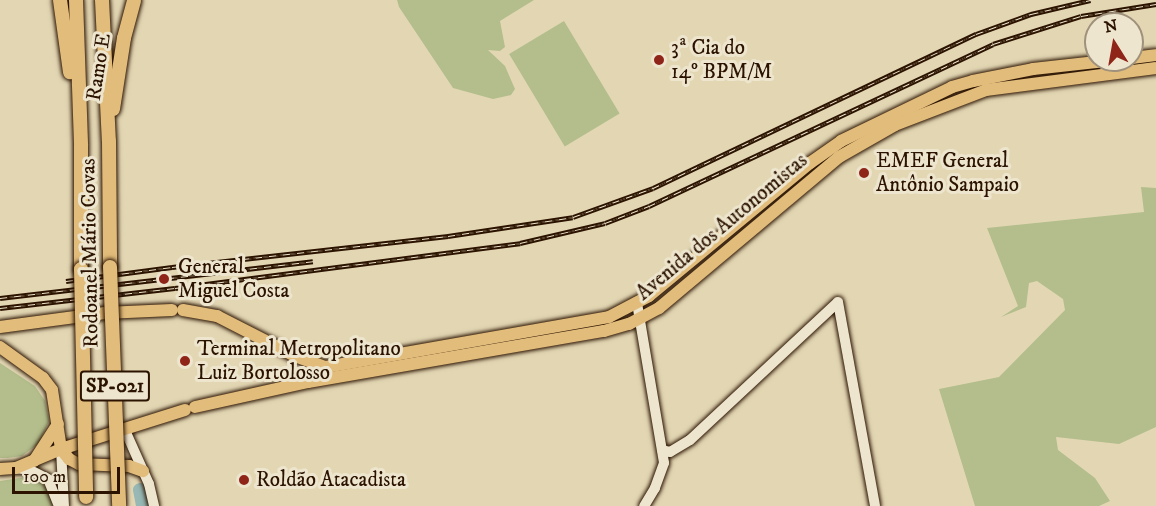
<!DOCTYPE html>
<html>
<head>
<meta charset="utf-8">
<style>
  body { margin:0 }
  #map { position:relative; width:1156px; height:506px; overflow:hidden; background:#e3d7b3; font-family:"IM FELL DW Pica",serif }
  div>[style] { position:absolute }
  .green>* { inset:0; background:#b3be8c; transform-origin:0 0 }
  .river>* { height:14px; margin:-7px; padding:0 7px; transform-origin:7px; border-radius:7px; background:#97b8b4 }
  .roads { filter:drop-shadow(0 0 2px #2b1300) drop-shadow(0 0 2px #2b1300) }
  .secondary>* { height:10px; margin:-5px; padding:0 5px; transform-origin:5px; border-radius:5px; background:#ede5ce }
  .primary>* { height:12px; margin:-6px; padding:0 6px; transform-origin:6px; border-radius:6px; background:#e2bc7a }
  .highway>* { height:14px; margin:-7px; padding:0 7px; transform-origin:7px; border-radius:7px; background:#e2bc7a }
  .rail>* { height:4.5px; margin-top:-2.25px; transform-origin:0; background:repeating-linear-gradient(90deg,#ede5ce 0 7px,#2b1300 0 14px); box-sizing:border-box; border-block:2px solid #2b1300 }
  .bridges { filter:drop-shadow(0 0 2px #2b1300) drop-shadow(0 0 2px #2b1300) }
  .highway-bridge>* { height:14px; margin:-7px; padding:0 7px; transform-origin:7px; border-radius:7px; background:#e2bc7a }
  .dots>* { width:16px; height:16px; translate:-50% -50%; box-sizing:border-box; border:3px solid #ede5ce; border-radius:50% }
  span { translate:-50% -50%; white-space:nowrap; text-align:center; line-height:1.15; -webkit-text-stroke:6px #ede5ce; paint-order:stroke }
  .shield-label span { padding:2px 4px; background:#ede5ce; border:2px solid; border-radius:4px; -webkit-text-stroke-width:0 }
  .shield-label { font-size:20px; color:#2b1300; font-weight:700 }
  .poi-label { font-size:21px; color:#2b1300 }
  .left { translate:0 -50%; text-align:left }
  .street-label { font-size:21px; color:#2b1300 }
  .north { position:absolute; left:1084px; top:12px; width:60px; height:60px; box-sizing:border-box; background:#ede5ce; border:2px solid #9f917c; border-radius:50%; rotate:349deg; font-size:16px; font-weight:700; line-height:24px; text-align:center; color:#2b1300 }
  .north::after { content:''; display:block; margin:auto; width:21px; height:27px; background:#8f2418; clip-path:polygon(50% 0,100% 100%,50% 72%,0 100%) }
  .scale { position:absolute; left:12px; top:467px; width:108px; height:27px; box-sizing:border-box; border:3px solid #2b1300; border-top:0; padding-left:8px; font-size:18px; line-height:21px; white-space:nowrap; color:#2b1300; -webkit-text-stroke:4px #ede5ce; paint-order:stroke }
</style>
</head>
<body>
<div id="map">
  <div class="green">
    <div style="clip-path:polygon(397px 0,534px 0,500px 21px,505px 47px,500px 51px,488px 50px,505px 66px,515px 89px,511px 95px,493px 99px,453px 88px,399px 7px)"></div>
    <div style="left:564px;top:21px;width:108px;height:64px;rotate:59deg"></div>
    <div style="clip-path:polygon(1141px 187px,1156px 188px,1156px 427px,1119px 444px,1056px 437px,1058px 450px,1095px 478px,1110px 501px,1099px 506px,975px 506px,939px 389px,999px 377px,1065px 310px,1063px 299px,1037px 281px,1029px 283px,1026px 307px,1001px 317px,1018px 306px,987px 228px,1144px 212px)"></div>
    <div style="clip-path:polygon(0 363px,35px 386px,45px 401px,49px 421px,39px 443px,22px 456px,8px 458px,0 458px)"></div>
    <div style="clip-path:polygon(26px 477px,39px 481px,49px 490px,53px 506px,0 506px,0 481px)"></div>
  </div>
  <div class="river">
    <div style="left:140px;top:490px;width:16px;rotate:79deg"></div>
  </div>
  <div class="roads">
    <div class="secondary">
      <div style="left:838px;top:302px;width:207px;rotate:79.7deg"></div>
      <div style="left:637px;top:303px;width:162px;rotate:80.4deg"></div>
      <div style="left:664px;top:463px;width:27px;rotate:110deg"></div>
      <div style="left:655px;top:488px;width:21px;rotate:121deg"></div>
      <div style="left:124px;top:428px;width:61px;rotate:65.9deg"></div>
      <div style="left:149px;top:484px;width:23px;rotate:77deg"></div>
      <div style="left:61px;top:449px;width:57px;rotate:87deg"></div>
      <div style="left:662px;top:450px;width:8px;rotate:14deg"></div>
      <div style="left:670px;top:452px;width:23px;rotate:-31deg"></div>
      <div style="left:690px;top:440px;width:202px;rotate:-43deg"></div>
      <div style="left:16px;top:468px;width:14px;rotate:8deg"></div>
      <div style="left:30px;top:470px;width:20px;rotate:27deg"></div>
      <div style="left:48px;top:479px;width:29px;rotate:68deg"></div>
    </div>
    <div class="primary">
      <div style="left:1132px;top:58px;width:24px;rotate:-7deg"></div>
      <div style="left:183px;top:310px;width:35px;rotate:10deg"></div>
      <div style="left:217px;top:316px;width:88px;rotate:27.1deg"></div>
      <div style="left:295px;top:356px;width:33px;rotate:20deg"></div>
      <div style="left:326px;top:367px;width:287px;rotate:-10deg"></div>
      <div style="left:609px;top:317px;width:45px;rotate:-27.7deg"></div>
      <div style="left:649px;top:296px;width:209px;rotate:-39.6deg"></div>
      <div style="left:810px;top:163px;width:38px;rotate:-35deg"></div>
      <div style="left:841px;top:141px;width:123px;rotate:-25.9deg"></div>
      <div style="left:952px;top:87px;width:22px;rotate:-16deg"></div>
      <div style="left:973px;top:81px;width:61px;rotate:-11.3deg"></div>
      <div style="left:1033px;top:69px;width:82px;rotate:-6.3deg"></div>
      <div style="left:0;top:327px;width:106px;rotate:-7.6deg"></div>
      <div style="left:105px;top:313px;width:67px;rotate:-2.6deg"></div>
      <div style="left:0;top:347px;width:53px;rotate:35.8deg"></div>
      <div style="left:43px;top:378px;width:15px;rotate:53deg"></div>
      <div style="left:52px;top:390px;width:60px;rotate:81.3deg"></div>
      <div style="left:61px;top:449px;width:13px;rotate:51deg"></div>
      <div style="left:69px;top:459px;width:11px;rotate:27deg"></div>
      <div style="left:79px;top:464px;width:50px;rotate:2.3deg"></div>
      <div style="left:129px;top:466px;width:15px;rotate:20deg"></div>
      <div style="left:195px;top:407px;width:116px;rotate:-12.5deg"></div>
      <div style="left:308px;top:382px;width:300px;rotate:-9.8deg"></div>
      <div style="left:604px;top:331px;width:26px;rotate:-16deg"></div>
      <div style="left:629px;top:324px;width:34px;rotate:-28deg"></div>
      <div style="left:659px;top:308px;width:235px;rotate:-40deg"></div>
      <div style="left:839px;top:157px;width:64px;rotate:-29.7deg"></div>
      <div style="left:895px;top:125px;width:97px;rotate:-21deg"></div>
      <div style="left:986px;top:90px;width:171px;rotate:-7.4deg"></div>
      <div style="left:34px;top:461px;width:44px;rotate:-57deg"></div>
      <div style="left:0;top:469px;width:16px;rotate:-4deg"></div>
      <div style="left:16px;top:468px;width:49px;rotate:-22.9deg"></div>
      <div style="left:61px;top:449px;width:130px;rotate:-17.5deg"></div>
    </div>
    <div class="highway">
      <div style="left:60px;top:0;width:73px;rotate:82.1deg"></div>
      <div style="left:76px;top:0;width:146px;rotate:88deg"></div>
      <div style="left:81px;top:146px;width:123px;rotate:90deg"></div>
      <div style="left:102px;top:0;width:141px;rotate:87.2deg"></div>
      <div style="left:109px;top:141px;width:126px;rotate:89.5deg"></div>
      <div style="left:113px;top:109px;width:72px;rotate:-81.2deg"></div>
      <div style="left:124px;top:38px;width:39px;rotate:-75deg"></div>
    </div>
  </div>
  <div class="rail">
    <div style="left:66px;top:281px;width:107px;rotate:-7.5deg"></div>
    <div style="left:172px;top:267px;width:278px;rotate:-6.4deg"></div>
    <div style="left:448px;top:236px;width:126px;rotate:-8.6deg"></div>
    <div style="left:573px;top:217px;width:85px;rotate:-19.9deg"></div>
    <div style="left:653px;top:188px;width:358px;rotate:-25.5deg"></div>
    <div style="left:976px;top:34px;width:59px;rotate:-20deg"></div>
    <div style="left:1031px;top:14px;width:61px;rotate:-13.3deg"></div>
    <div style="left:0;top:298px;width:315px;rotate:-6.7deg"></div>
    <div style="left:0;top:308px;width:176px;rotate:-6.5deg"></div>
    <div style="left:175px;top:288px;width:348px;rotate:-7.4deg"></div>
    <div style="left:520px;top:243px;width:87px;rotate:-13.2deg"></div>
    <div style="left:605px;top:223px;width:47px;rotate:-21.1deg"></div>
    <div style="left:649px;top:206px;width:380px;rotate:-25.2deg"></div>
    <div style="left:993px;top:44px;width:92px;rotate:-17.7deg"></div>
    <div style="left:1081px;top:16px;width:76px;rotate:-9.1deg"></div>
  </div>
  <div class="bridges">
    <div class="highway-bridge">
      <div style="left:110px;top:267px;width:239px;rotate:87.8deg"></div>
      <div style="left:81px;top:269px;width:228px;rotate:88.7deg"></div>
    </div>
  </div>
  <div class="dots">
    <div style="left:659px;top:60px;background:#8f2418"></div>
    <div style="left:864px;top:173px;background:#8f2418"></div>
    <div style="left:164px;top:279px;background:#8f2418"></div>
    <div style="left:185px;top:361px;background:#8f2418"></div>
    <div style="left:244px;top:480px;background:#8f2418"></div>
  </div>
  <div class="shield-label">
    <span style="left:115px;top:386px">SP-021</span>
  </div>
  <div class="poi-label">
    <span class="left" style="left:671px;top:60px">3ª Cia do<br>14º BPM/M</span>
    <span class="left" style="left:876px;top:173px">EMEF General<br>Antônio Sampaio</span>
    <span class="left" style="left:178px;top:279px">General<br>Miguel Costa</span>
    <span class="left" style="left:197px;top:361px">Terminal Metropolitano<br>Luiz Bortolosso</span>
    <span class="left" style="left:256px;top:480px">Roldão Atacadista</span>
  </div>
  <div class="street-label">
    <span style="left:99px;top:67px;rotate:-81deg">Ramo E</span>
    <span style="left:722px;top:227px;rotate:-40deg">Avenida dos Autonomistas</span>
    <span style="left:90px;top:253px;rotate:-91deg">Rodoanel Mário Covas</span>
  </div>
  <div class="north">N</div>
  <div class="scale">100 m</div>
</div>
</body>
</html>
